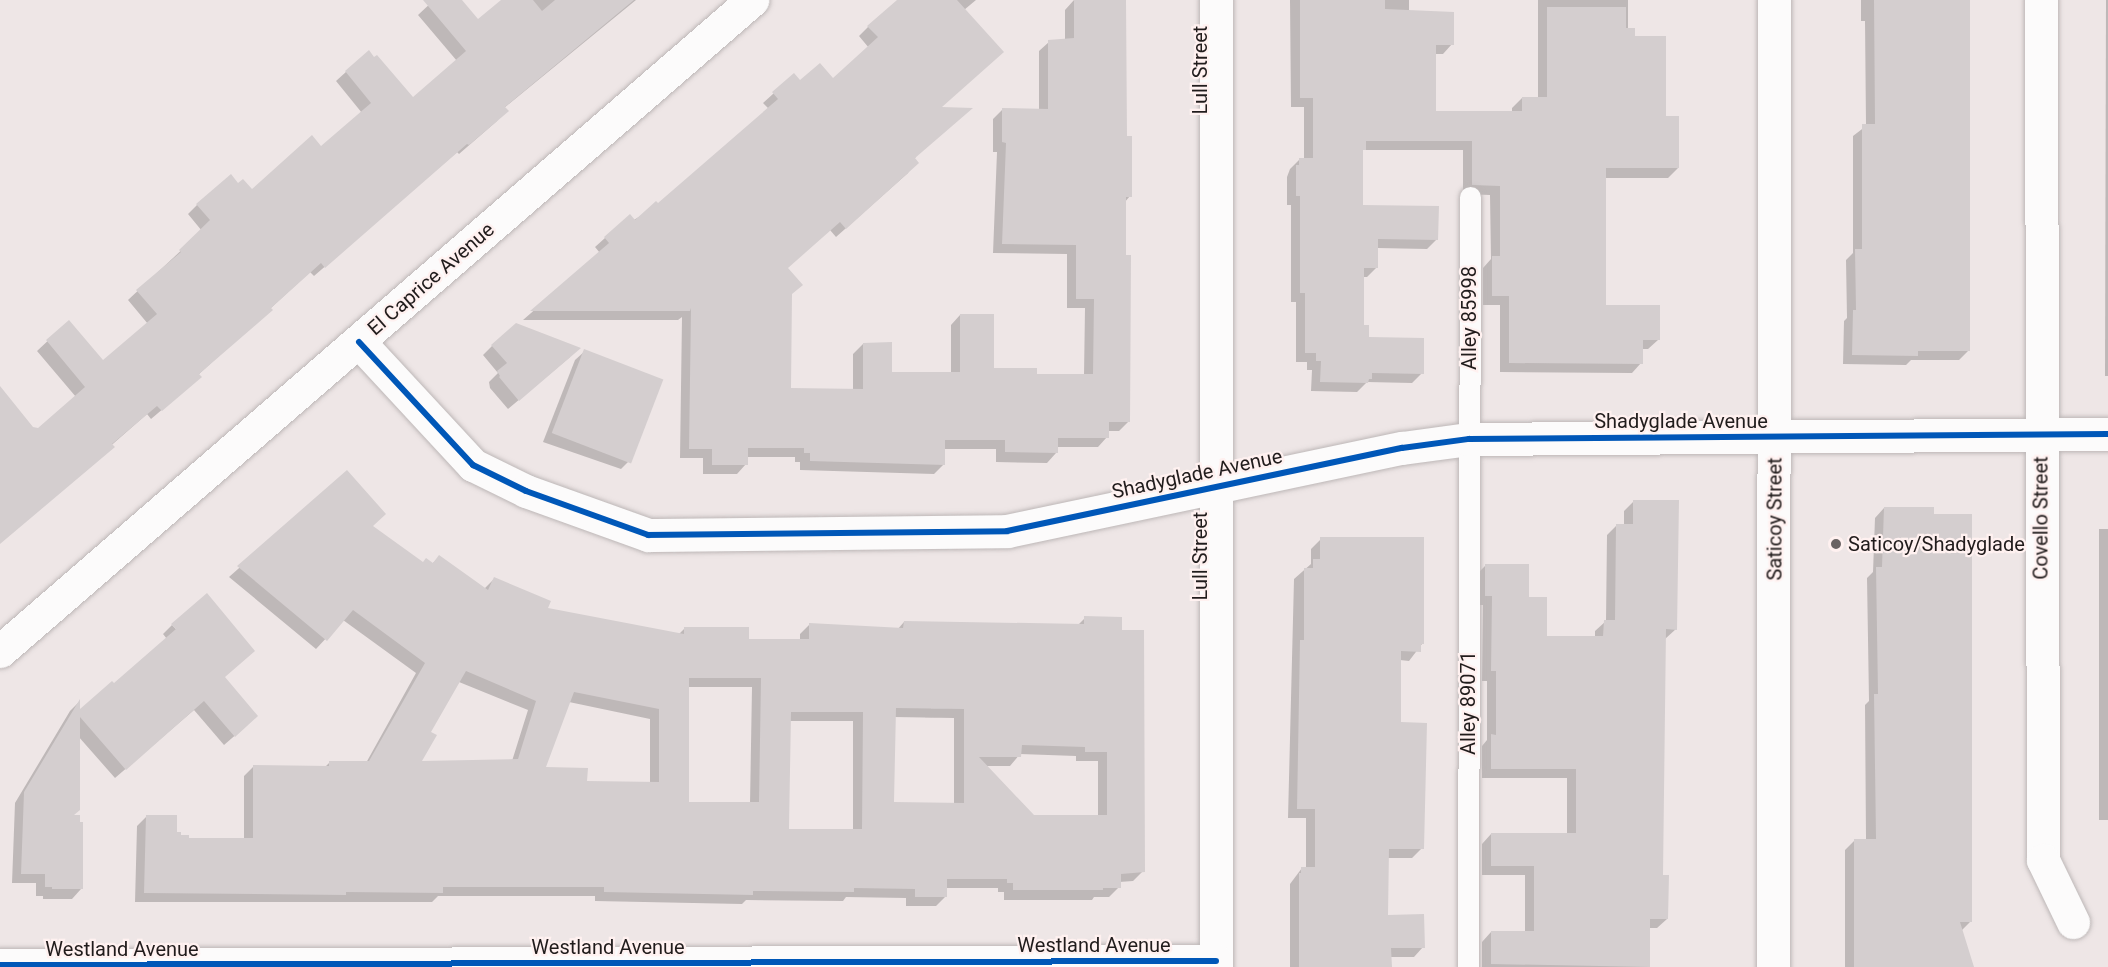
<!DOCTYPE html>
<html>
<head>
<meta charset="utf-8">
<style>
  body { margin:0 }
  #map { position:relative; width:2108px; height:967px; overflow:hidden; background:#eee6e6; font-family:Roboto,sans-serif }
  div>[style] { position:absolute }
  .shadow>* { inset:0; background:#0003; transform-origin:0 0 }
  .building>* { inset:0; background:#d4cecf; transform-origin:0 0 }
  .roads { filter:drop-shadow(0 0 2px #bdb7b7) drop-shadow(0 0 2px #bdb7b7) }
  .lane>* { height:21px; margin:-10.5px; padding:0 10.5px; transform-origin:10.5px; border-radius:10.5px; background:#fcfbfb }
  .street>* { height:33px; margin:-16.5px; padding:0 16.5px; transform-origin:16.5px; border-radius:16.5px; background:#fcfbfb }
  .secondary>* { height:33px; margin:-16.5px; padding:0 16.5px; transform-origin:16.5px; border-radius:16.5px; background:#fcfbfb }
  .cycleway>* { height:6px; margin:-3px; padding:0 3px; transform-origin:3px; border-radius:3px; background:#0057b8 }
  .dots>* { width:16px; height:16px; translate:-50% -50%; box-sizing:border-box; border:3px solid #fff1f0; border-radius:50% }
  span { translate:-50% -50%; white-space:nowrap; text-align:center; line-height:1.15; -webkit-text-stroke:4.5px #fff1f0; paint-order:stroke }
  .street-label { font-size:20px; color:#211c1c }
  .poi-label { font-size:20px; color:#211c1c }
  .left { translate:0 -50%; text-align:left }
</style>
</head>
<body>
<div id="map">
  <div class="shadow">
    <div style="clip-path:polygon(434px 0,460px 0,478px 21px,503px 0,636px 0,504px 108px,497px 121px,459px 154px,457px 152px,314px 276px,310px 272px,198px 375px,190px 386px,151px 419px,147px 414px,0 543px,0 389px,33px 428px,38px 430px,76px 397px,37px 351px,68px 322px,103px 362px,148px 324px,128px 300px,202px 231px,188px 214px,197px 205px,238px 185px,251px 191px,321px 148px,362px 113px,336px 81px,368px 52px,412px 99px,457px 61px,418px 15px)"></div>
    <div style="clip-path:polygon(912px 0,976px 0,964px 10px,939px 108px,908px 173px,836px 237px,830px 230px,786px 268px,791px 295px,789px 389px,853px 391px,853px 354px,863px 344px,891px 374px,951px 374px,951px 325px,960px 315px,993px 369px,1036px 375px,1084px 375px,1085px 308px,1067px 308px,1067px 254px,993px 253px,997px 152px,993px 152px,993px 119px,1002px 110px,1039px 110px,1039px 51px,1049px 42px,1065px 40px,1065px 10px,1074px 0,1125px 0,1126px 138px,1130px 196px,1124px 203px,1129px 421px,1119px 431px,1107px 431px,1107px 437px,1098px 447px,1056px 447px,1056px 453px,1047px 463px,996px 462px,996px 449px,944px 449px,944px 464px,934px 474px,800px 470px,800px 462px,795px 462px,795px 457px,747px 457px,746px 464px,737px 474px,703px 474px,703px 458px,680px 458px,682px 317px,678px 320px,523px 320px,600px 253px,595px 247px,605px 238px,658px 205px,769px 109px,763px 103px,794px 75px,800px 82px,833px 80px,869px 48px,859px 36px,868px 27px)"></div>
    <div style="clip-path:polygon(1290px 0,1409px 0,1409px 10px,1452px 44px,1443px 54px,1434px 54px,1434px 113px,1512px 113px,1512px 108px,1522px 98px,1538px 98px,1538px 0,1628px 0,1628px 29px,1664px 118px,1678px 168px,1668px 178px,1605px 178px,1604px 306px,1658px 340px,1648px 349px,1642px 349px,1641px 363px,1632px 373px,1500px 372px,1500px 305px,1483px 305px,1483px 268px,1491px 259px,1490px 195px,1463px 194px,1463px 150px,1363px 150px,1362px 206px,1437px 239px,1427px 249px,1377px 248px,1377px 267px,1367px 277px,1362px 277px,1362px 327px,1367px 338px,1422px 373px,1412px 383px,1367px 382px,1357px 392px,1311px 391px,1312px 370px,1307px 370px,1307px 362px,1296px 362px,1296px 302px,1291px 302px,1291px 205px,1287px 205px,1287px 177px,1290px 169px,1299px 160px,1304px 160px,1304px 107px,1291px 107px)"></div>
    <div style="clip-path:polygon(1861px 0,1968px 0,1968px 351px,1959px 360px,1911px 360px,1906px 365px,1843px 364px,1844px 321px,1847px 318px,1846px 260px,1853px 253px,1853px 136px,1866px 126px,1865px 21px,1861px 21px)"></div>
    <div style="clip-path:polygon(2106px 0,2108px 0,2108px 376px,2105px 376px)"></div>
    <div style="clip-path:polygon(492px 346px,570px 357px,508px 409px,490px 388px,489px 382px,498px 373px,483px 355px)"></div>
    <div style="clip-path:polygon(585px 351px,631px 459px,621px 469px,543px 442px,575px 360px)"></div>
    <div style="clip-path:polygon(evenodd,347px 472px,371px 526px,423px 564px,432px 564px,439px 557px,484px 589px,494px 579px,546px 609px,678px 635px,685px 628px,748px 641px,800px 641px,800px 634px,810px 624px,897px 630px,904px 622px,1077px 626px,1085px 618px,1143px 871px,1133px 881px,1119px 882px,1119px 887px,1109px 897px,1094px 897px,1092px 900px,1004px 900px,1004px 892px,998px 892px,998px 888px,945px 888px,945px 897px,936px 906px,906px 906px,906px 898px,846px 897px,843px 901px,746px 900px,742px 904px,595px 901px,595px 896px,438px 896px,432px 902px,135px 902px,137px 826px,147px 816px,188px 839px,244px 839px,244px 776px,253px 767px,324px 768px,330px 762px,366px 763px,416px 673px,343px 620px,316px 649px,229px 577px,347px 472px,459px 682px,528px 710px,512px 761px,419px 763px,429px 732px,459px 682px,347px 472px,688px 687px,752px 687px,750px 804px,687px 804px,688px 687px,347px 472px,569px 702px,650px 719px,650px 784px,586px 783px,544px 768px,569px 702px,347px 472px,894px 717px,954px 718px,954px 805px,892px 803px,894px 717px,347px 472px,790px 721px,853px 721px,853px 831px,788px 831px,790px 721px,347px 472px,1020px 754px,1076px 756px,1076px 761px,1098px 761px,1098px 817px,1033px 817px,985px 766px,1010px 766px,1020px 754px)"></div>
    <div style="clip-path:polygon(1634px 501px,1676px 629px,1665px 639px,1662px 876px,1667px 919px,1657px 928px,1648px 928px,1648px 967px,1482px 967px,1482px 942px,1491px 932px,1525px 932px,1525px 875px,1482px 875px,1482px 844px,1491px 834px,1567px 834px,1567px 778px,1482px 778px,1482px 746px,1487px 740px,1487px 681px,1482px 681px,1483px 605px,1476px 605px,1476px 575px,1485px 566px,1527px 599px,1546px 638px,1595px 638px,1595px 631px,1606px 621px,1607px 535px,1616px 526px,1624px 526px,1624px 511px)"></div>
    <div style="clip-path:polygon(1884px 508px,1970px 922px,1961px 931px,1973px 967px,1845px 967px,1845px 850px,1855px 840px,1866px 840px,1865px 705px,1869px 701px,1867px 578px,1873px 572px,1875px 518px)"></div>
    <div style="left:2108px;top:529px;width:291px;height:9px;rotate:90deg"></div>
    <div style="clip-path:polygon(1321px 539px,1422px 644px,1409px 661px,1400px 660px,1400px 724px,1422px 848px,1412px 858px,1387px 858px,1386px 916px,1423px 947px,1414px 957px,1390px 957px,1390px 967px,1290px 967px,1290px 884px,1302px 868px,1306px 868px,1306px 818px,1288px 818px,1294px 579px,1311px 564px,1311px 549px)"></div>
    <div style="clip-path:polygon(172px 625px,223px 678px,247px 725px,224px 745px,194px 710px,115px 778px,78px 736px,71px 816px,81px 889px,72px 899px,43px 899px,43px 896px,36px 896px,36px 883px,12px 883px,15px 803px,70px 711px,78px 703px,78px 712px,114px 685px,167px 639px,163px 634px)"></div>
  </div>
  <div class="building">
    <div style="clip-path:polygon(423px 0,462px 0,478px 19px,501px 0,533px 0,542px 11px,555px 0,634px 0,505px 107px,509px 111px,469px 145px,467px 144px,325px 268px,321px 263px,271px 308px,273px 310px,199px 374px,202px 377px,162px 411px,157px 406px,112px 444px,115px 447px,0 544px,0 386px,33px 427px,38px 428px,85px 387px,46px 340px,69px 320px,103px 360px,157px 314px,136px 290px,181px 252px,179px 250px,210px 220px,196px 204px,231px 174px,238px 183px,243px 179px,252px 189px,312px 135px,321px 146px,371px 103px,345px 71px,369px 50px,374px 57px,377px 55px,413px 97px,466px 51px)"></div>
    <div style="clip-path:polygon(897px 0,957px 0,1004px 52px,942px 107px,973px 108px,915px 158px,919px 163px,846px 229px,840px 222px,788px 268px,803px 285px,792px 294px,791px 388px,863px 389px,863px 343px,892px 342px,892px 372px,960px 372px,960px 314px,994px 314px,994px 368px,1037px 368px,1037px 374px,1093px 374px,1094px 299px,1076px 299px,1076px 245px,1002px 244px,1006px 143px,1002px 142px,1002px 108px,1048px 109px,1048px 40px,1074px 38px,1074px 0,1126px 0,1127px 136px,1132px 136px,1132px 197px,1126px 197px,1126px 255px,1131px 255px,1130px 422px,1109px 422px,1109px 438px,1058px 438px,1058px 453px,1005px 452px,1005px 440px,945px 440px,945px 465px,810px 461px,810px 453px,804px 453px,804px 448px,748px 448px,748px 465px,712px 465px,712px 449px,689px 449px,691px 308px,690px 311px,530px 311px,609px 243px,604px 237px,630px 214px,635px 220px,656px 201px,658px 203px,778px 99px,772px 92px,794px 73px,800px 80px,820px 63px,833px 78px,878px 37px,867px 26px)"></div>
    <div style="clip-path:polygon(1300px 0,1385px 0,1385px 9px,1454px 12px,1454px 45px,1436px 45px,1436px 111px,1522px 111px,1522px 97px,1547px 97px,1547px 7px,1626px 7px,1626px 28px,1635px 28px,1635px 36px,1666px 36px,1666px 116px,1679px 116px,1679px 168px,1606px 168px,1606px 305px,1660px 305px,1660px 340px,1643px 340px,1643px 364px,1509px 363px,1509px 296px,1492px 296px,1492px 256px,1500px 256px,1500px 186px,1472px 185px,1472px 141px,1366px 141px,1366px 150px,1363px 150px,1363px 205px,1439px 206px,1438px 240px,1378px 239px,1378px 268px,1364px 268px,1364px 325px,1369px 325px,1369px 337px,1424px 338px,1424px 374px,1372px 373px,1372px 379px,1369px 379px,1368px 383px,1320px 382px,1321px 361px,1316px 361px,1316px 353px,1305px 353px,1305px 293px,1300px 293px,1300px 196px,1296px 196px,1296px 165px,1299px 165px,1299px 158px,1313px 158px,1313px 98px,1300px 98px)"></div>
    <div style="clip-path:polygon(1874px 0,1970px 0,1970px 351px,1918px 351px,1918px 356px,1852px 355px,1853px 310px,1856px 310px,1855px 249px,1862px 249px,1862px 124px,1875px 124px)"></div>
    <div style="clip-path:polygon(516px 323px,581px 348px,519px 401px,499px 377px,500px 376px,497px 371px,507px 363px,491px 345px)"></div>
    <div style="left:584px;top:349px;width:85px;height:90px;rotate:21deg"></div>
    <div style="clip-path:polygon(evenodd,347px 470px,386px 514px,373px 526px,423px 562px,426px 558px,433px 563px,439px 555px,488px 590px,494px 577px,551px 601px,548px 608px,684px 634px,684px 627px,749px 627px,749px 639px,809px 639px,809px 623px,903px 628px,904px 621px,1084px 624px,1084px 616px,1122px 617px,1122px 630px,1144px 630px,1145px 872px,1121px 874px,1121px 888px,1103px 888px,1103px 890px,1013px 890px,1013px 883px,1007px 883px,1007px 879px,947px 879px,947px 897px,915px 897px,915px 889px,854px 888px,854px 892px,753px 891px,753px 895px,604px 892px,604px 887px,443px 887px,443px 893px,346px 892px,346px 895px,144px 893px,146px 815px,177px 815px,177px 832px,181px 832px,181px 835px,189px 835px,189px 838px,253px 838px,253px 765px,329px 766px,329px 761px,369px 761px,425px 663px,353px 610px,327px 641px,237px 566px,347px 470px,466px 671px,536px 701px,518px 759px,422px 761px,437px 735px,431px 732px,466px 671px,347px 470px,689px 678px,761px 678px,759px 802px,689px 802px,689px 678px,347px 470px,574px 692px,659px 709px,659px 782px,587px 781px,588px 768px,546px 767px,574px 692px,347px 470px,896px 708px,964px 709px,964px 803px,894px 802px,896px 708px,347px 470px,791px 712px,863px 712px,862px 829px,789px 829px,791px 712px,347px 470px,1022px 745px,1085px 747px,1085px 752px,1107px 752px,1107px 815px,1034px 815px,979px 757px,1021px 757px,1022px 745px)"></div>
    <div style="clip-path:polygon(1633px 500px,1679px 500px,1677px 630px,1666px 629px,1663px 875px,1669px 875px,1668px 919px,1650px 919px,1650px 967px,1491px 964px,1491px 931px,1534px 931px,1534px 866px,1491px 866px,1491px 833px,1576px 833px,1576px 769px,1491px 769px,1491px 734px,1496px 735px,1496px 671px,1491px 671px,1492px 596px,1485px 596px,1485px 564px,1529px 564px,1529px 597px,1547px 597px,1547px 636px,1603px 636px,1604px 620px,1615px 620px,1616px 524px,1633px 524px)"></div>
    <div style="clip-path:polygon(1884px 507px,1934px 507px,1934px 514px,1972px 514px,1972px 922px,1960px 922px,1974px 967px,1854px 967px,1854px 839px,1876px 839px,1874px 694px,1878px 694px,1876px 567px,1882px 567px)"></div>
    <div style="clip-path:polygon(1320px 537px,1424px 537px,1424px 644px,1421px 644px,1421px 652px,1401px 651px,1401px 722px,1427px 723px,1424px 849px,1389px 849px,1388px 915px,1424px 914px,1425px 948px,1391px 948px,1392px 967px,1299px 967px,1299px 873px,1301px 873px,1301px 867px,1315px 867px,1315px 809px,1297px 809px,1300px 640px,1304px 640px,1304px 568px,1313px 568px,1313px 559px,1320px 559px)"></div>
    <div style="clip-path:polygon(207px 593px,255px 651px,225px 677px,258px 716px,235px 737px,204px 701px,126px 770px,80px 717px,80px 810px,74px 815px,80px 815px,80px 822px,83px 822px,83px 889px,52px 889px,52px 887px,45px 887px,45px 874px,21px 874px,24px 792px,80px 699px,80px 709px,112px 681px,114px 683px,176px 629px,171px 624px)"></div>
  </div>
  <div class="roads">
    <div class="lane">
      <div style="left:1468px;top:967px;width:770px;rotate:-89.85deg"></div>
    </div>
    <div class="street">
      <div style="left:1216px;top:0;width:967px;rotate:90deg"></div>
      <div style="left:2041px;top:0;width:860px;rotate:89.87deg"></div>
      <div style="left:2043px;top:860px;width:69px;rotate:64.2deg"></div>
      <div style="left:359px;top:342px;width:168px;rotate:47.2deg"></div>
      <div style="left:473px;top:465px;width:59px;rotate:26.1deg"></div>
      <div style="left:526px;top:491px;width:130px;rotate:19.8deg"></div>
      <div style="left:648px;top:535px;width:359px;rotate:-0.6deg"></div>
      <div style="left:1007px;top:531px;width:404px;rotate:-11.9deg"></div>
      <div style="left:1402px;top:448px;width:68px;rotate:-7.7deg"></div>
      <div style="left:1469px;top:439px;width:639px;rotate:-0.45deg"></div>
      <div style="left:0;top:651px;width:995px;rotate:-40.88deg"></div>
      <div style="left:0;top:965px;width:1216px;rotate:-0.19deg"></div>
    </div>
    <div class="secondary">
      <div style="left:1773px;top:967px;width:967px;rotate:-89.94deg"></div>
    </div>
  </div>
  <div class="cycleway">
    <div style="left:359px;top:342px;width:168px;rotate:47.2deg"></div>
    <div style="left:473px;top:465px;width:59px;rotate:26.1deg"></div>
    <div style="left:526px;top:491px;width:130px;rotate:19.8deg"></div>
    <div style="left:648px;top:535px;width:359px;rotate:-0.6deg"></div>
    <div style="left:1007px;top:531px;width:404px;rotate:-11.9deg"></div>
    <div style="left:1402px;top:448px;width:68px;rotate:-7.7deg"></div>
    <div style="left:1469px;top:439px;width:639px;rotate:-0.45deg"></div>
    <div style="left:0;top:965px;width:1216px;rotate:-0.19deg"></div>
  </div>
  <div class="dots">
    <div style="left:1836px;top:544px;background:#696363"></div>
  </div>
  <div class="street-label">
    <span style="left:1200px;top:70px;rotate:-90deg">Lull Street</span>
    <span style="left:431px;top:279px;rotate:-41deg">El Caprice Avenue</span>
    <span style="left:1469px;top:318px;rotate:-90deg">Alley 85998</span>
    <span style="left:1681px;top:421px">Shadyglade Avenue</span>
    <span style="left:1197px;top:474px;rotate:-12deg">Shadyglade Avenue</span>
    <span style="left:2041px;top:518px;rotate:-90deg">Covello Street</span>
    <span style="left:1775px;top:519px;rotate:-90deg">Saticoy Street</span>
    <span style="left:1200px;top:556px;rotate:-90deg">Lull Street</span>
    <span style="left:1468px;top:703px;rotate:-90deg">Alley 89071</span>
    <span style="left:1094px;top:945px">Westland Avenue</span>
    <span style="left:608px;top:947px">Westland Avenue</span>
    <span style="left:122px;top:949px">Westland Avenue</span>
  </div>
  <div class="poi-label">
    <span class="left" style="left:1848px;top:544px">Saticoy/Shadyglade</span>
  </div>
</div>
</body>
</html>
